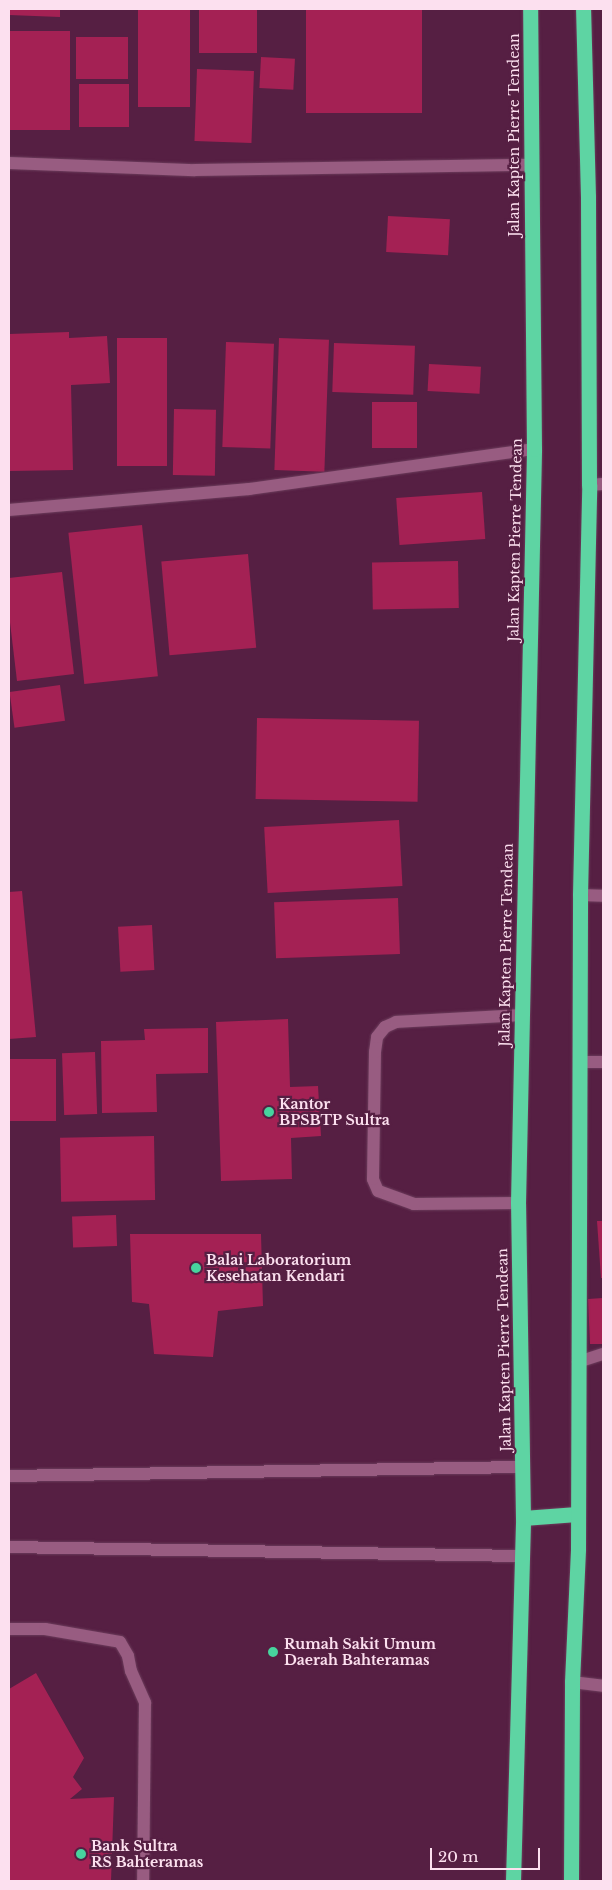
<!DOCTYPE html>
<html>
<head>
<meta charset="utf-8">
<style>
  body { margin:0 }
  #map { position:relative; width:612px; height:1890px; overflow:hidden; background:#561f43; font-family:"Libre Baskerville",serif }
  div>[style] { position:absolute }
  .building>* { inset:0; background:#a42154; transform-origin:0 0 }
  .roads { filter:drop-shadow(0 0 1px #6c3d5c) drop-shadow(0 0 1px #6c3d5c) }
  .lane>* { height:12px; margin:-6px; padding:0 6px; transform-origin:6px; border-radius:6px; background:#985c81 }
  .street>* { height:12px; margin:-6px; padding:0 6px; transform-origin:6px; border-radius:6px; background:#985c81 }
  .highway>* { height:15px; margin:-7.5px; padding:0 7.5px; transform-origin:7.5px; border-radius:7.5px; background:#5ed4a3 }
  .dots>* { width:14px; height:14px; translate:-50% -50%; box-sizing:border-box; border:2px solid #561f43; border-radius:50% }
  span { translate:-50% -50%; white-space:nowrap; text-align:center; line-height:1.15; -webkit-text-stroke:4.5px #561f43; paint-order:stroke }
  .street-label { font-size:14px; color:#fce0ef }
  .poi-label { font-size:14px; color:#fce0ef; font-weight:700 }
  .left { translate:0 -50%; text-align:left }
  .frame { position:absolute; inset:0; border:10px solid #fce0ef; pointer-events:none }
  .scale { position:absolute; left:430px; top:1848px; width:110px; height:22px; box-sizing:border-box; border:2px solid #fce0ef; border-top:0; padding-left:6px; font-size:15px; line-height:18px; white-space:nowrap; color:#fce0ef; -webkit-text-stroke:4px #561f43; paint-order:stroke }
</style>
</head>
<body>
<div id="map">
  <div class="building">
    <div style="clip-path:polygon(9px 9px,60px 9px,60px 17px,9px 15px)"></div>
    <div style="left:138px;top:9px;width:52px;height:98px"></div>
    <div style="left:199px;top:9px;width:58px;height:44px"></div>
    <div style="left:306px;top:9px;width:116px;height:104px"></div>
    <div style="left:9px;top:31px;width:61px;height:99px"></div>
    <div style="left:76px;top:37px;width:52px;height:42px"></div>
    <div style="left:261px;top:57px;width:34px;height:31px;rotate:3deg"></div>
    <div style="left:197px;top:69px;width:57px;height:72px;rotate:2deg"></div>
    <div style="left:79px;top:84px;width:50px;height:43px"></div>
    <div style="left:388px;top:216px;width:62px;height:36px;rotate:3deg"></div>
    <div style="clip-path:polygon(69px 332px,69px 338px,107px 336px,110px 383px,71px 385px,73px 470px,9px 471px,9px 334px)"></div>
    <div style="left:117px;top:338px;width:50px;height:128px"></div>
    <div style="left:279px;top:338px;width:50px;height:132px;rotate:2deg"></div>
    <div style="left:226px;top:342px;width:48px;height:105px;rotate:2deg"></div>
    <div style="left:334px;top:343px;width:81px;height:49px;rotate:2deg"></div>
    <div style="left:429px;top:364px;width:52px;height:27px;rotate:3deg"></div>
    <div style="left:372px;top:402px;width:45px;height:46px"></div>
    <div style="left:174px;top:409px;width:42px;height:66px;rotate:1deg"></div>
    <div style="left:482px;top:492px;width:47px;height:86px;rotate:86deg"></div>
    <div style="left:142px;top:525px;width:152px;height:74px;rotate:84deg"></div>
    <div style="left:248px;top:554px;width:94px;height:87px;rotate:85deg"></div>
    <div style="left:458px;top:561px;width:47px;height:86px;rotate:89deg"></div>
    <div style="clip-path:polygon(62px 572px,74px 674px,17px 681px,9px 614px,9px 578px)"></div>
    <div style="left:60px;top:685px;width:36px;height:51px;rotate:82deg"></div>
    <div style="left:257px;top:718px;width:162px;height:81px;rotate:1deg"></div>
    <div style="left:399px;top:820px;width:66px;height:135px;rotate:87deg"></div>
    <div style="clip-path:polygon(22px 891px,36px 1037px,9px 1039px,9px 892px)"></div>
    <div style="left:398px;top:898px;width:56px;height:124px;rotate:88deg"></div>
    <div style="left:152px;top:925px;width:45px;height:34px;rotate:87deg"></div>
    <div style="clip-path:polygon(288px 1019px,290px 1087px,318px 1086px,321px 1136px,291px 1138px,292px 1179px,221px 1181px,216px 1022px)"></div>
    <div style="clip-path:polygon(208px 1028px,208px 1073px,156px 1074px,157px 1112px,102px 1113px,101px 1041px,145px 1040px,144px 1029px)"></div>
    <div style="left:95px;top:1052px;width:62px;height:33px;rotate:88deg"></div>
    <div style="left:9px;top:1059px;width:47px;height:62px"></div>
    <div style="left:154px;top:1136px;width:64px;height:94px;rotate:89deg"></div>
    <div style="left:116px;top:1215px;width:31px;height:44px;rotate:88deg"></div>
    <div style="clip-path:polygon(597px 1221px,603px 1221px,603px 1278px,601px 1278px)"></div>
    <div style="clip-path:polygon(130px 1234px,261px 1234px,263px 1306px,218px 1311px,213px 1357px,154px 1354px,149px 1304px,132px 1302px)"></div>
    <div style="clip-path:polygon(603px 1298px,603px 1344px,590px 1344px,588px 1299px)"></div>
    <div style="clip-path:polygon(36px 1673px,84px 1758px,73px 1777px,82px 1789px,70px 1799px,114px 1797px,111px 1881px,9px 1881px,9px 1689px)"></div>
  </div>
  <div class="roads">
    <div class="lane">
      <div style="left:580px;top:895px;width:23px;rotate:2deg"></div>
      <div style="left:580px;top:1062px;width:23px"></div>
      <div style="left:9px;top:1476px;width:513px;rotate:-1.01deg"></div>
      <div style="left:9px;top:1547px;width:511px;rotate:1.01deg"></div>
      <div style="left:9px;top:1629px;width:36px"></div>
      <div style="left:45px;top:1629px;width:76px;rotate:9.8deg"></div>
      <div style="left:120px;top:1642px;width:16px;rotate:60deg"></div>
      <div style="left:128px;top:1656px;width:15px;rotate:79deg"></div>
      <div style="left:131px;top:1671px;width:35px;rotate:66deg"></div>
      <div style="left:145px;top:1703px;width:178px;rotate:90.6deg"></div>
    </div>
    <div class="street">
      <div style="left:9px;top:163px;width:186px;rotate:2.2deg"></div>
      <div style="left:195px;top:170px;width:335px;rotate:-0.9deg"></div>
      <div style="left:589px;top:485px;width:14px;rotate:-4deg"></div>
      <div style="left:9px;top:510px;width:241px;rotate:-5deg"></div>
      <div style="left:249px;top:489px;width:288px;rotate:-8deg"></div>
      <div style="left:518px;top:1203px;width:104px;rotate:179.4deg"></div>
      <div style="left:414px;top:1204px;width:38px;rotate:-160deg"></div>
      <div style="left:378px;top:1191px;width:13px;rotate:-113deg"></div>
      <div style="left:373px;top:1179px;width:127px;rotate:-89.1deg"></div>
      <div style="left:375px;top:1052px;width:15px;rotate:-82deg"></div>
      <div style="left:377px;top:1037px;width:13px;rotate:-51deg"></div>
      <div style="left:385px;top:1027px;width:12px;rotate:-24deg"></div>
      <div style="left:396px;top:1022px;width:125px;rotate:-3.2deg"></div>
      <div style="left:578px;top:1362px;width:26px;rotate:-18deg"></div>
      <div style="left:572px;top:1682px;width:31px;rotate:7deg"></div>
    </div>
    <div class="highway">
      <div style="left:523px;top:1518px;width:54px;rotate:-4.2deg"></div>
      <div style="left:513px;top:1881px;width:363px;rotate:-88.4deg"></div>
      <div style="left:523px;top:1518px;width:315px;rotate:-90.9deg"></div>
      <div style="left:518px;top:1203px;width:754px;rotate:-88.78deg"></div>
      <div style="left:534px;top:449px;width:440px;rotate:-90.5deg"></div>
      <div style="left:571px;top:1881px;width:199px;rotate:-89.7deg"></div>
      <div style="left:572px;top:1682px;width:133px;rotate:-87.4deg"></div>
      <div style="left:578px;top:1549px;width:654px;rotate:-89.82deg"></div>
      <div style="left:580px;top:895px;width:410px;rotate:-88.7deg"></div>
      <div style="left:589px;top:485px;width:288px;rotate:-90.2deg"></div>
      <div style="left:588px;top:197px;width:188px;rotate:-91.5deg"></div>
    </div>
  </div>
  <div class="dots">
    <div style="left:269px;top:1112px;background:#47d49e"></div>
    <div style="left:196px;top:1268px;background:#47d49e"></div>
    <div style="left:273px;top:1652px;background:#47d49e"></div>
    <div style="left:81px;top:1854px;background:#47d49e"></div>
  </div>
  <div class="street-label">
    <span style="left:514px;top:135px;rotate:-90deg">Jalan Kapten Pierre Tendean</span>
    <span style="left:515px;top:540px;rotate:-89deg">Jalan Kapten Pierre Tendean</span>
    <span style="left:506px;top:945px;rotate:-89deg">Jalan Kapten Pierre Tendean</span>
    <span style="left:504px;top:1350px;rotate:-91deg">Jalan Kapten Pierre Tendean</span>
  </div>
  <div class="poi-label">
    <span class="left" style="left:279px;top:1112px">Kantor<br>BPSBTP Sultra</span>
    <span class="left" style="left:206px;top:1268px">Balai Laboratorium<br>Kesehatan Kendari</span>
    <span class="left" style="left:284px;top:1652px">Rumah Sakit Umum<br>Daerah Bahteramas</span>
    <span class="left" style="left:91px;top:1854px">Bank Sultra<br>RS Bahteramas</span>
  </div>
  <div class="frame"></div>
  <div class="scale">20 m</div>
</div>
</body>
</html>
